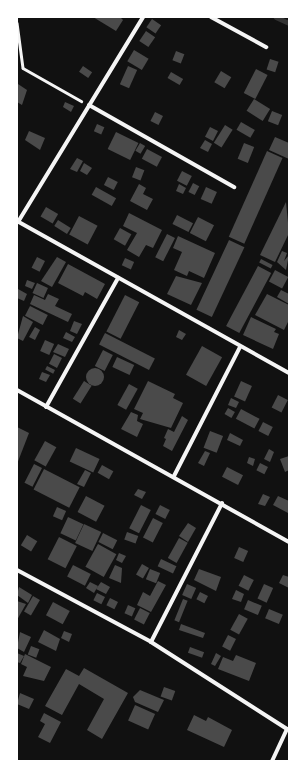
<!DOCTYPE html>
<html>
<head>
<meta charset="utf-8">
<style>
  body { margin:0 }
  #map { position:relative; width:306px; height:778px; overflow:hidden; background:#111; font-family:Signika,sans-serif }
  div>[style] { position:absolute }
  .stream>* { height:4.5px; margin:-2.25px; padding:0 2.25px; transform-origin:2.25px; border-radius:2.25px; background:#333 }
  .building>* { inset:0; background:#4a4a4a; transform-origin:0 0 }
  .round { border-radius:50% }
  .path>* { height:2.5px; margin:-1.25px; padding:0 1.25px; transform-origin:1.25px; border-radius:1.25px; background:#f5f5f5 }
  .minor>* { height:4px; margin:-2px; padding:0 2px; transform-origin:2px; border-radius:2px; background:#f5f5f5 }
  span { translate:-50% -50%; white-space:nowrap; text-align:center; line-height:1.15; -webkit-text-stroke:4px #fff; paint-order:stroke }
  .frame { position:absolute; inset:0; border:18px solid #fff; pointer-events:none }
</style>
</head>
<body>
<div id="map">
  <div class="stream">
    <div style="left:276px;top:17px;width:14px;rotate:25deg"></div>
  </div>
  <div class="building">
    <div style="clip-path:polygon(93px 17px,120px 17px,123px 20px,116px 31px)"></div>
    <div style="left:152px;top:19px;width:11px;height:10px;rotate:34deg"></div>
    <div style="left:146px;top:31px;width:11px;height:12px;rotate:34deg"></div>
    <div style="left:134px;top:50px;width:17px;height:13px;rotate:31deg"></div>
    <div style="left:176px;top:51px;width:9px;height:10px;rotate:21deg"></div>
    <div style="left:270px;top:59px;width:9px;height:11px;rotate:18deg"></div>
    <div style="left:83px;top:66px;width:11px;height:7px;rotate:34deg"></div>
    <div style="left:128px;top:66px;width:10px;height:20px;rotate:24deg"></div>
    <div style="left:256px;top:69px;width:13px;height:27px;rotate:27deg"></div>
    <div style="left:221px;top:71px;width:12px;height:13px;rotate:31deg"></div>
    <div style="left:171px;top:72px;width:14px;height:7px;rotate:30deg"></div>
    <div style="clip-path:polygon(18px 84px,27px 90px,22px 105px,17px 102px)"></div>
    <div style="left:254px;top:99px;width:19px;height:14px;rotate:32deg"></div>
    <div style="clip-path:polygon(65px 102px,74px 106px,71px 112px,63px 107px)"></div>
    <div style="left:272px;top:111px;width:11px;height:11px;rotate:22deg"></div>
    <div style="left:155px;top:112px;width:9px;height:10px;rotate:27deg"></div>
    <div style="left:241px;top:122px;width:16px;height:9px;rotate:30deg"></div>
    <div style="left:97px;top:124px;width:8px;height:8px;rotate:23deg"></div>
    <div style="left:225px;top:125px;width:9px;height:21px;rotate:32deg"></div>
    <div style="left:210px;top:127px;width:9px;height:11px;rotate:27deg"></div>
    <div style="clip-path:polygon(29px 131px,45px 138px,40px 150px,25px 140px)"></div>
    <div style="left:116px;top:132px;width:25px;height:19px;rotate:26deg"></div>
    <div style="clip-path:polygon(275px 137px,289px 143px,289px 159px,269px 150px)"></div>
    <div style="clip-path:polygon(205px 140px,212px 144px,208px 152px,200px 148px)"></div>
    <div style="left:140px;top:143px;width:6px;height:9px;rotate:31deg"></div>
    <div style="left:244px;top:143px;width:11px;height:17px;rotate:22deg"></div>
    <div style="left:147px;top:149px;width:17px;height:11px;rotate:28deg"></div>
    <div style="left:267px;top:151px;width:17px;height:94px;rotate:24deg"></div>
    <div style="clip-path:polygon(77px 158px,83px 161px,77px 172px,70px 169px)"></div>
    <div style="clip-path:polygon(84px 163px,92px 168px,87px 175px,80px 171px)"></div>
    <div style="left:136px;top:167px;width:9px;height:11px;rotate:21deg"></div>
    <div style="left:182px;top:171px;width:11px;height:11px;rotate:27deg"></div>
    <div style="left:108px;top:177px;width:11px;height:9px;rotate:27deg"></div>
    <div style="left:193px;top:183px;width:7px;height:10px;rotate:27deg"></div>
    <div style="clip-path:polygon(139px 184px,146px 188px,143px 194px,153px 199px,147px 210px,130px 201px)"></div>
    <div style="clip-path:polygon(179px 184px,186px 188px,183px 194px,176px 191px)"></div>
    <div style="left:96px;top:187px;width:23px;height:9px;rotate:29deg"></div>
    <div style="left:206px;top:187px;width:12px;height:13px;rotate:24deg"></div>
    <div style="clip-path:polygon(286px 202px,289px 233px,275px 262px,260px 255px)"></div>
    <div style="left:46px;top:207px;width:14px;height:11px;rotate:30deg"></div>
    <div style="clip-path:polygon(129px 213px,162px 230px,153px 248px,146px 245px,139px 257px,127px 250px,137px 233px,123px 226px)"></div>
    <div style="left:177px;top:215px;width:18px;height:10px;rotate:27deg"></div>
    <div style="left:79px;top:216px;width:21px;height:21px;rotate:28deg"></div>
    <div style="left:198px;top:217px;width:18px;height:18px;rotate:27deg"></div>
    <div style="left:58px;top:220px;width:15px;height:7px;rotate:32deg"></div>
    <div style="left:120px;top:228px;width:13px;height:13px;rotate:29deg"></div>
    <div style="left:167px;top:234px;width:9px;height:26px;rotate:27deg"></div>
    <div style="clip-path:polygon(178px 236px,215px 253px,204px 278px,189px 271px,187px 276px,174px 270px,182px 252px,173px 248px)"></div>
    <div style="left:229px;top:240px;width:17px;height:77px;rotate:25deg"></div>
    <div style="clip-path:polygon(282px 251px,287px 253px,284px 261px,289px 255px,286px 270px,277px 262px)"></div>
    <div style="left:37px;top:257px;width:9px;height:12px;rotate:27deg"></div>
    <div style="clip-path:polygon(57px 257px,66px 262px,52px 287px,41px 281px)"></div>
    <div style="left:125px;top:258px;width:10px;height:8px;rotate:24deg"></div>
    <div style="left:261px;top:259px;width:13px;height:4px;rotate:27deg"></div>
    <div style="clip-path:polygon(68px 264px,105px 284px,97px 299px,85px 292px,83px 296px,58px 283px)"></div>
    <div style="left:258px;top:266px;width:15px;height:68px;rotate:28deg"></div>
    <div style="left:275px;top:270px;width:15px;height:13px;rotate:28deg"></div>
    <div style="clip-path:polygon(176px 276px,202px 283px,191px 305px,167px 294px)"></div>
    <div style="clip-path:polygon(27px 280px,35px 283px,32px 289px,25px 286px)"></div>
    <div style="left:37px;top:283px;width:12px;height:11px;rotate:24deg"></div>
    <div style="clip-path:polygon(18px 289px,27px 294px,24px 301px,17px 298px)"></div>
    <div style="clip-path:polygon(281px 290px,289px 294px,289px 304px,277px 297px)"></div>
    <div style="clip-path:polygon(48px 294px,59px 299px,55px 306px,72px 314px,68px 322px,30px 304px,34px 295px,45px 300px)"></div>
    <div style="clip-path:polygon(267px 294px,289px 305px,289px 320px,284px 330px,255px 315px)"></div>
    <div style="left:125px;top:295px;width:16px;height:41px;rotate:27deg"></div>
    <div style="left:30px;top:306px;width:20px;height:11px;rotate:27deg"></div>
    <div style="clip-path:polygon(23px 316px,33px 322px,23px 341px,17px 338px)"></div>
    <div style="clip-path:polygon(251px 317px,276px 329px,274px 332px,279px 334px,273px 349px,243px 335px)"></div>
    <div style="clip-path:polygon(74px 321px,82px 324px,77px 334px,70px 331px)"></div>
    <div style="clip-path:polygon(35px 327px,40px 330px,35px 340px,29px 337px)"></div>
    <div style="clip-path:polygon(179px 330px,186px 334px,182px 340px,176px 337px)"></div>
    <div style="clip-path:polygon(66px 332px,75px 337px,72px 342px,63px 338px)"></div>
    <div style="left:105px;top:333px;width:56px;height:13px;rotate:27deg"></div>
    <div style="left:45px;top:340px;width:10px;height:12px;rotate:24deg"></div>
    <div style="clip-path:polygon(58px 344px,69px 349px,65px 357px,53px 352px)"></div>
    <div style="left:202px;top:346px;width:23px;height:33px;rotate:29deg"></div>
    <div style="left:103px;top:350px;width:11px;height:18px;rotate:27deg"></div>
    <div style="left:54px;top:354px;width:9px;height:11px;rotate:27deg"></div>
    <div style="left:117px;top:357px;width:19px;height:11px;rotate:25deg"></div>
    <div style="left:47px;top:366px;width:9px;height:4px;rotate:27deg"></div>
    <div class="round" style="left:86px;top:368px;width:18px;height:18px"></div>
    <div style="clip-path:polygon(42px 372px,50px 375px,46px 382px,39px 379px)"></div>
    <div style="left:84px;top:381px;width:9px;height:21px;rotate:32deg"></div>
    <div style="clip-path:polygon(148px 381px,175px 394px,173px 398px,183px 403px,171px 428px,140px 419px,143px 413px,134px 409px)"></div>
    <div style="left:241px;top:381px;width:12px;height:17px;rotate:24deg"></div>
    <div style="left:129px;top:384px;width:10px;height:24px;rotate:29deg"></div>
    <div style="left:278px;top:395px;width:11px;height:14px;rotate:27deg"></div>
    <div style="clip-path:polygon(231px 398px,239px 402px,236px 408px,228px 405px)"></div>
    <div style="left:228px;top:408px;width:8px;height:7px;rotate:30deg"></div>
    <div style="left:241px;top:409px;width:21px;height:11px;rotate:28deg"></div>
    <div style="clip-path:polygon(131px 412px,138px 415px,137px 421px,143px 424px,137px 437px,121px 429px)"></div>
    <div style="clip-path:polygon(182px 416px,188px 420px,172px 451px,163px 446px,166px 439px,164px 438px,168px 429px,174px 432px)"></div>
    <div style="left:263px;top:422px;width:11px;height:10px;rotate:27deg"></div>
    <div style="clip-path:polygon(17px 427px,29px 433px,17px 464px)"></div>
    <div style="left:210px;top:431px;width:14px;height:18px;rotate:21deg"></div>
    <div style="clip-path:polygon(230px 433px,243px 440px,240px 446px,227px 440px)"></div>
    <div style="left:45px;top:441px;width:13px;height:22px;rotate:29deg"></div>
    <div style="left:76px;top:448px;width:26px;height:15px;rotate:25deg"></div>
    <div style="clip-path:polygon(269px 449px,274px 452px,270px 462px,264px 459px)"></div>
    <div style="clip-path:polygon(205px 451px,210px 453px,204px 466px,198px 463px)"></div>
    <div style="clip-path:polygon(289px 456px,289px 470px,285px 472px,280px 459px)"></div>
    <div style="clip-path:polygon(249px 457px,255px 459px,253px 466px,247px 463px)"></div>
    <div style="left:260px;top:463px;width:9px;height:8px;rotate:27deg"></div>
    <div style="left:34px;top:464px;width:9px;height:21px;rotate:27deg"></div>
    <div style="left:102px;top:465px;width:13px;height:9px;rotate:29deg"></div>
    <div style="left:227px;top:467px;width:18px;height:11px;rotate:27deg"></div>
    <div style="left:44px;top:469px;width:40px;height:23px;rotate:27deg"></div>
    <div style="clip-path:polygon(85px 470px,91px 473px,84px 487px,77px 484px)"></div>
    <div style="clip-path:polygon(138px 489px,146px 492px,142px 499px,134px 495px)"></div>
    <div style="clip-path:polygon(263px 494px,270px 497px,265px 506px,258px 504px)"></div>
    <div style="left:86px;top:496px;width:21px;height:18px;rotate:28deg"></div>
    <div style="clip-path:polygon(278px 496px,289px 501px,288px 513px,273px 505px)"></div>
    <div style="left:141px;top:505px;width:11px;height:26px;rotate:27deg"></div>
    <div style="left:160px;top:505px;width:11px;height:10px;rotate:27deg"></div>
    <div style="left:57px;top:507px;width:10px;height:10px;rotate:24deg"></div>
    <div style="left:68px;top:517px;width:17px;height:18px;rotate:25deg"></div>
    <div style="left:153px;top:518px;width:11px;height:22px;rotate:27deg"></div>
    <div style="clip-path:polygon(188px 523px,196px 528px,188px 542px,179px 536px)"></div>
    <div style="left:84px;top:524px;width:19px;height:21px;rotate:25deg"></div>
    <div style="left:127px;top:532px;width:12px;height:8px;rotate:20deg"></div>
    <div style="left:103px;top:533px;width:16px;height:10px;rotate:27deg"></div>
    <div style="left:27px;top:535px;width:12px;height:12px;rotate:31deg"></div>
    <div style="left:59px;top:537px;width:20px;height:25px;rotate:27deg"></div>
    <div style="left:179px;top:538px;width:10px;height:23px;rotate:29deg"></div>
    <div style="left:98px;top:544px;width:21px;height:26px;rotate:29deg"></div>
    <div style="left:239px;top:547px;width:10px;height:12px;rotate:24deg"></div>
    <div style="clip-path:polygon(119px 553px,126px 556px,122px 563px,116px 560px)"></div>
    <div style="left:161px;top:559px;width:17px;height:8px;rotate:25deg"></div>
    <div style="left:142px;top:564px;width:8px;height:12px;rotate:30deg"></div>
    <div style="left:73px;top:565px;width:20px;height:13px;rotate:27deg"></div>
    <div style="clip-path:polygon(115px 565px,122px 568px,121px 583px,109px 578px)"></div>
    <div style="left:150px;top:569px;width:11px;height:11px;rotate:22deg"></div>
    <div style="clip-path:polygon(199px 569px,221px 577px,216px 591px,194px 580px)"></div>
    <div style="left:244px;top:575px;width:11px;height:12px;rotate:27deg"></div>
    <div style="clip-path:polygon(283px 575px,289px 577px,289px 588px,279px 583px)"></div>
    <div style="clip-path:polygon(158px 581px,166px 585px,151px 612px,137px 605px,143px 592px,150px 596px)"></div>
    <div style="clip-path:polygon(90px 582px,98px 586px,94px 593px,86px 588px)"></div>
    <div style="clip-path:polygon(101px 582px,110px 587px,106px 594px,96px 589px)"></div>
    <div style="left:187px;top:584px;width:10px;height:12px;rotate:24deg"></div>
    <div style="left:264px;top:584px;width:10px;height:16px;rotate:24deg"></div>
    <div style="clip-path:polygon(19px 587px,32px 595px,28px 603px,17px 595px)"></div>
    <div style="clip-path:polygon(236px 590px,244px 594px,241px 602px,232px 599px)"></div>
    <div style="left:200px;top:592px;width:9px;height:8px;rotate:27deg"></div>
    <div style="left:97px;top:593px;width:9px;height:8px;rotate:27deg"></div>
    <div style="left:33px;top:596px;width:8px;height:18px;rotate:30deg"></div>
    <div style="left:110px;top:598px;width:9px;height:8px;rotate:27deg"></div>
    <div style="left:183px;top:599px;width:5px;height:23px;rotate:22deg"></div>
    <div style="left:248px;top:600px;width:15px;height:10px;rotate:23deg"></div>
    <div style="clip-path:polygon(17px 601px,26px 604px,17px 620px)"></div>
    <div style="left:53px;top:602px;width:19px;height:15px;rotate:28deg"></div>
    <div style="left:128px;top:605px;width:8px;height:9px;rotate:23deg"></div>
    <div style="left:140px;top:608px;width:11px;height:13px;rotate:27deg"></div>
    <div style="left:269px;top:609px;width:15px;height:10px;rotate:23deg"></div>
    <div style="left:239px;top:614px;width:10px;height:18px;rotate:29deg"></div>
    <div style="clip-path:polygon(181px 624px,205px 633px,203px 638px,179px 630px)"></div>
    <div style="clip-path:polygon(44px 630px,60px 639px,56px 651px,38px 642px)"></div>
    <div style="clip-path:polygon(64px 631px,72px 634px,69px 642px,61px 638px)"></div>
    <div style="clip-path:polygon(20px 632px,31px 637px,24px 652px,17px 648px)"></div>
    <div style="left:228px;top:635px;width:9px;height:13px;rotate:27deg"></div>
    <div style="left:31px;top:646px;width:9px;height:9px;rotate:21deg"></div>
    <div style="left:190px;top:647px;width:15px;height:6px;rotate:20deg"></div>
    <div style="clip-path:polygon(17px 653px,24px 656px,20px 663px,17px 662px)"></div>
    <div style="clip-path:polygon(216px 653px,221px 656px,215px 666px,211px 664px)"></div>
    <div style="clip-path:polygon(25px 654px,51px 667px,44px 681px,23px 676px,27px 667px,21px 664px)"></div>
    <div style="clip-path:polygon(236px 655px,256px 663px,249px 681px,218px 669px,223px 657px,233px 661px)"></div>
    <div style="clip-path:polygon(84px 668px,128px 693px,102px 739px,87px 730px,104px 699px,79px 684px,62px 715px,45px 706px,66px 669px,79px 676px)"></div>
    <div style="left:164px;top:687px;width:12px;height:10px;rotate:20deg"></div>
    <div style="clip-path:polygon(140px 690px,164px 700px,158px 712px,135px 702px,133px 697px)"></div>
    <div style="clip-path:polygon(20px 693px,34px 699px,29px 709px,17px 704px)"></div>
    <div style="left:135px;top:705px;width:22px;height:17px;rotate:24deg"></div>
    <div style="clip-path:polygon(44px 713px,61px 722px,50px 743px,38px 737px,45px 724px,40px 721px)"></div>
    <div style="clip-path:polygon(194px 715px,206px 721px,208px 717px,232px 730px,224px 747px,187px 730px)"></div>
  </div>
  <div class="path">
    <div style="left:17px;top:23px;width:45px;rotate:82.4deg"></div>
    <div style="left:23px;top:68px;width:67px;rotate:29.6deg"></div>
  </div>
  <div class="minor">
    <div style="left:211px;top:17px;width:63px;rotate:28.6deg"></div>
    <div style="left:89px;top:105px;width:167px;rotate:29.5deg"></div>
    <div style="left:17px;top:221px;width:312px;rotate:29.2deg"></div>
    <div style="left:18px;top:222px;width:240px;rotate:-58.6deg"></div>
    <div style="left:17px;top:390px;width:312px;rotate:29.2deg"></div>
    <div style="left:46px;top:407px;width:148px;rotate:-60.8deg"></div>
    <div style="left:174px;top:476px;width:145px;rotate:-62.9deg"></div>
    <div style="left:17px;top:570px;width:152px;rotate:28.2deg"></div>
    <div style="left:151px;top:642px;width:161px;rotate:32.6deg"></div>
    <div style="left:287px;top:729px;width:35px;rotate:115deg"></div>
    <div style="left:151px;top:642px;width:156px;rotate:-62.9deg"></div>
  </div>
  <div class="frame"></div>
</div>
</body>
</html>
